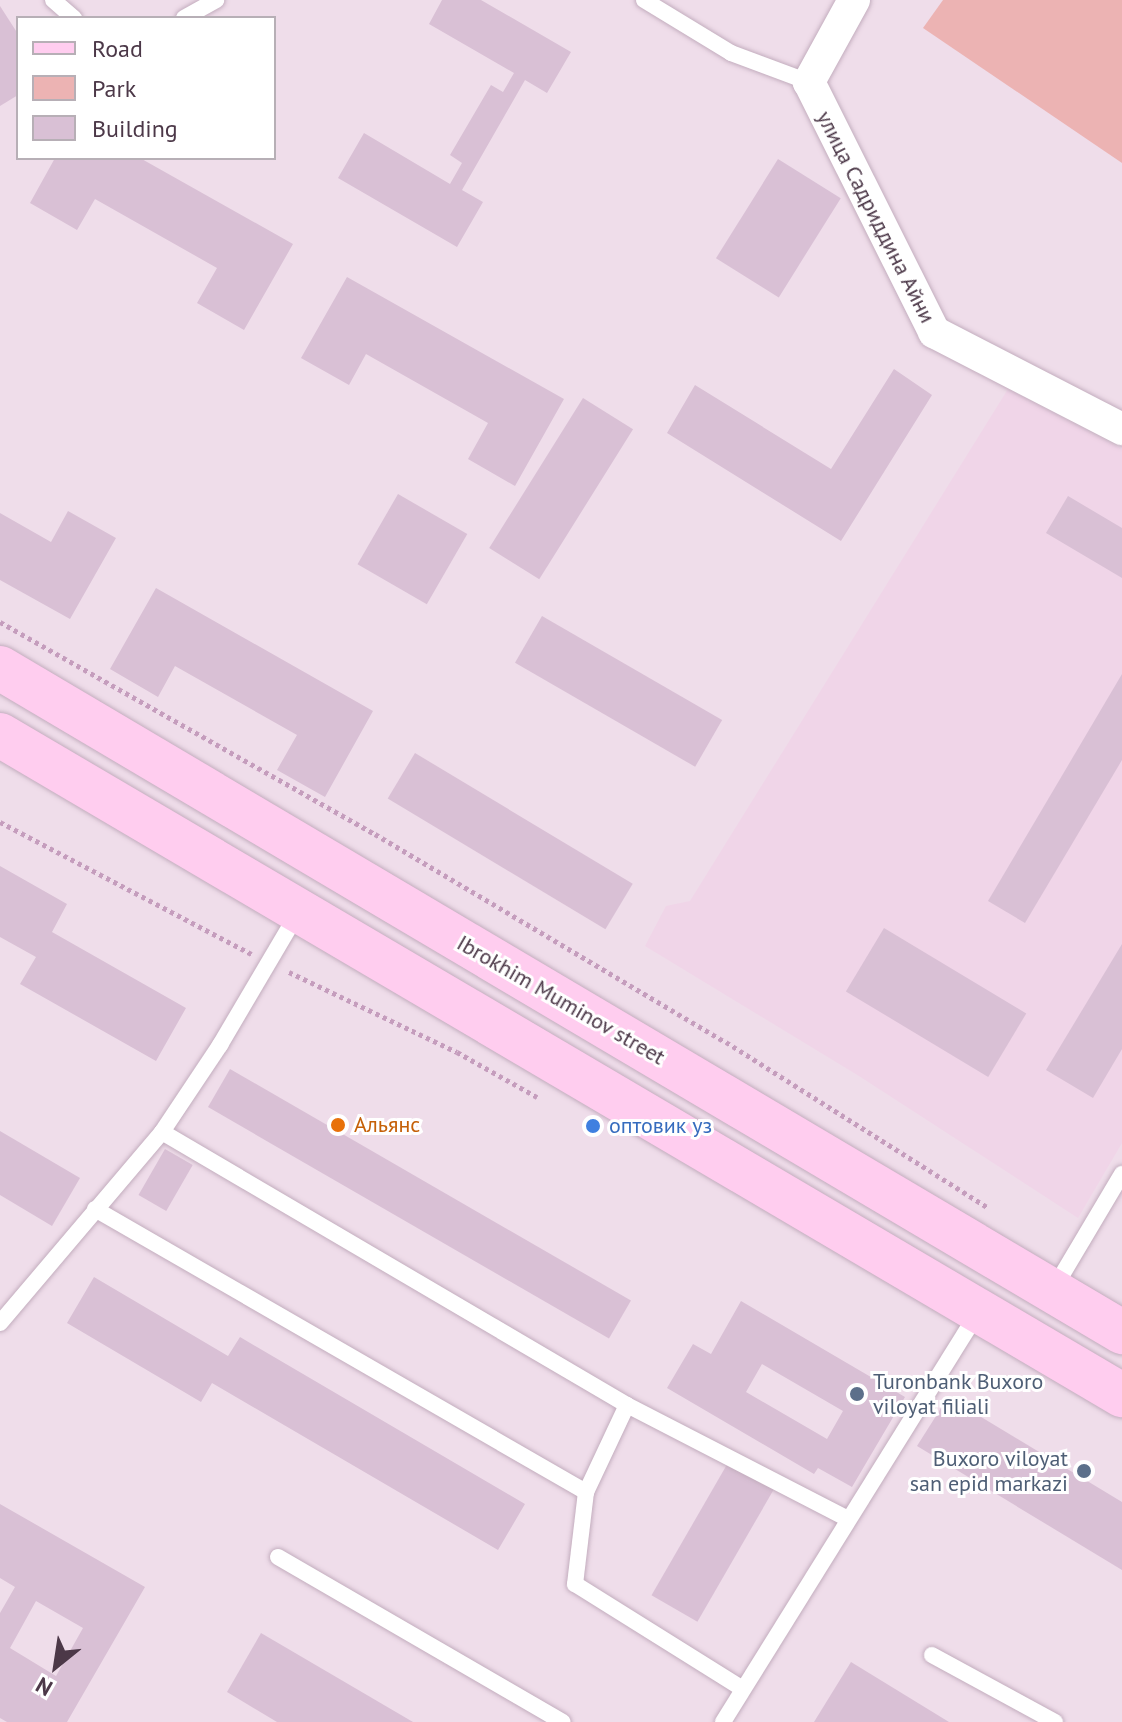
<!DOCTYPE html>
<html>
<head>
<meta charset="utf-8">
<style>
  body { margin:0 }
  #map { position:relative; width:1122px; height:1722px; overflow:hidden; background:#f6ebf4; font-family:"PT Sans",sans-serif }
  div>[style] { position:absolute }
  .residential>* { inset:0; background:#efddea }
  .education>* { inset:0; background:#f0d5e8 }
  .green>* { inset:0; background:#ecb3b3 }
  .building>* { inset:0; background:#d9c0d5; transform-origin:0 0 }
  .path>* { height:5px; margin-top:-2.5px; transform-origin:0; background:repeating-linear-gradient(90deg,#c59dbd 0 4px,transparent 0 8px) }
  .roads { filter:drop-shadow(0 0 2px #c3adbe) drop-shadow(0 0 2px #c3adbe) }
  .service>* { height:16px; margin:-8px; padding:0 8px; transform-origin:8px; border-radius:8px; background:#fff }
  .minor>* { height:32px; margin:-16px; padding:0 16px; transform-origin:16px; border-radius:16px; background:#fff }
  .secondary>* { height:44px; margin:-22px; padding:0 22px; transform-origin:22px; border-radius:22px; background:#ffcdef }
  .dots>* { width:22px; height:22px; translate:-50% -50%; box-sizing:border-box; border:4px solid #fff; border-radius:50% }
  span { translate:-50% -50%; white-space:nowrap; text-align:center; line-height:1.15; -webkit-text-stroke:6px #fff; paint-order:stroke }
  .street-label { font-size:22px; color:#4c3848 }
  .food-label { font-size:22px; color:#c56008 }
  .left { translate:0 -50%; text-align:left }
  .shop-label { font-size:22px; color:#366cbe }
  .service-label { font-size:22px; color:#4e5e75 }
  .right { translate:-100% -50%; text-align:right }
  .legend { position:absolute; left:16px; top:16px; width:260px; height:144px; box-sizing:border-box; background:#fff; border:2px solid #b7afb6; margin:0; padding:10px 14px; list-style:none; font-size:24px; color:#4c3848 }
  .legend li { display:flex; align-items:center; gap:16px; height:40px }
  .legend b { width:40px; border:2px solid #b7afb6 }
  .north { position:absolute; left:16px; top:1626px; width:80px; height:80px; -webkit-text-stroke:6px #fff; paint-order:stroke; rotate:210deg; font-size:22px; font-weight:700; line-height:32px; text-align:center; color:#4c3848 }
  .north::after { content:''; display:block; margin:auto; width:28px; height:36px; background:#4c3848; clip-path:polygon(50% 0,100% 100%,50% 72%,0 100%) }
</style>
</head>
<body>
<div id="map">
  <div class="residential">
    <div style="clip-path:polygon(evenodd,0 0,1122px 0,1122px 1722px,0 1722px,0 0,18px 18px,274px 18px,274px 158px,18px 158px,18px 18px)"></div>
  </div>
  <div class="education">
    <div style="clip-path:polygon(1008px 389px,1122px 449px,1122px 1143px,1078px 1218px,859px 1076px,645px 946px,666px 906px,690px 901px)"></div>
  </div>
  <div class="green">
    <div style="clip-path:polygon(943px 0,1122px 0,1122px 163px,923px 28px)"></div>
  </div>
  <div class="building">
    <div style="clip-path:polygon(442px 0,481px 0,571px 52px,547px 93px,525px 80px,462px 190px,483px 202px,457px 247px,338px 178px,364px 133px,450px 184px,462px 163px,450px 155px,491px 85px,503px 92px,514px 73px,429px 24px)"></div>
    <div style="clip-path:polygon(0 6px,18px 34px,18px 95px,0 106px)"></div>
    <div style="clip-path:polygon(55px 158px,140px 158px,293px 244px,244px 330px,197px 303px,217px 268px,95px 199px,77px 230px,30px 203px)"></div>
    <div style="left:778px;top:159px;width:74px;height:117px;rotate:32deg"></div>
    <div style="clip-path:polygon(347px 277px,564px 399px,515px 486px,468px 459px,488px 423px,366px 354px,349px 385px,301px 358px)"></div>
    <div style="clip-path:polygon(894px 369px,932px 395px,841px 541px,667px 433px,695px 385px,831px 469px)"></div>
    <div style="left:583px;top:398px;width:59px;height:177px;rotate:32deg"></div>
    <div style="left:398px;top:494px;width:80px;height:81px;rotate:30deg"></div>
    <div style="clip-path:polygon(1068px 496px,1122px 528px,1122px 578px,1046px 533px)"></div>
    <div style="clip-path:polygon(68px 511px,116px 538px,70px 619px,0 580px,0 513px,51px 542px)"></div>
    <div style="clip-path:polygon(156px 588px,373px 711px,325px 797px,277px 770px,297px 735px,175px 666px,158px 697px,110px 669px)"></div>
    <div style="left:542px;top:616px;width:208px;height:54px;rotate:30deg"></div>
    <div style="clip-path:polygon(1122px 674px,1122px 760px,1025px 923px,988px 901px)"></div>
    <div style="left:415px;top:753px;width:254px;height:53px;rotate:31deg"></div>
    <div style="clip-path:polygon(0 866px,67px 904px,52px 932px,186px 1008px,156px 1061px,20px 984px,36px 957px,0 937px)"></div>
    <div style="left:884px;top:928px;width:166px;height:74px;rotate:31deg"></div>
    <div style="clip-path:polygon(1122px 944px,1122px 1049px,1093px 1098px,1046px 1070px)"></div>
    <div style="left:230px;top:1069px;width:463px;height:44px;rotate:30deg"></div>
    <div style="clip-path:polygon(0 1131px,80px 1178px,52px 1226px,0 1195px)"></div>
    <div style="left:165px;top:1149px;width:32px;height:53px;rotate:30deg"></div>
    <div style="clip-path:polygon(94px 1277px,228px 1356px,240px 1337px,525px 1504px,498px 1550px,212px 1383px,201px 1402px,67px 1323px)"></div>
    <div style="clip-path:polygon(evenodd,741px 1301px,905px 1397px,852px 1487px,818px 1468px,814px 1474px,667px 1388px,693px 1344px,711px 1354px,741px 1301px,762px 1364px,843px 1411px,827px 1439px,746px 1392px,762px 1364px)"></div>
    <div style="clip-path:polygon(948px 1397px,1122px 1502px,1122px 1570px,917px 1446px)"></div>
    <div style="left:729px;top:1461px;width:53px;height:155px;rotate:30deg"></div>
    <div style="clip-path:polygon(evenodd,0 1504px,145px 1587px,67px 1722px,7px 1722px,0 1718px,0 1613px,15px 1587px,0 1578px,0 1504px,36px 1601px,83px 1628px,56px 1676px,10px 1648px,36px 1601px)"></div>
    <div style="clip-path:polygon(261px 1633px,413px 1722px,277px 1722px,227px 1692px)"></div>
    <div style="clip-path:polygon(851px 1662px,949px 1722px,814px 1722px)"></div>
  </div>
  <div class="path">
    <div style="left:0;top:622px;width:431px;rotate:29.5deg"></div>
    <div style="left:375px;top:834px;width:408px;rotate:30.7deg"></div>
    <div style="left:726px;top:1042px;width:309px;rotate:32.3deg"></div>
    <div style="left:0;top:822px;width:284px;rotate:27.7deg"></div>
    <div style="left:289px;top:972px;width:186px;rotate:25.5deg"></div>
    <div style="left:457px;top:1052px;width:92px;rotate:29.4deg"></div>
  </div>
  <div class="roads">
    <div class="service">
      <div style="left:53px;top:0;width:28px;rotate:41deg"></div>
      <div style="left:644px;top:0;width:102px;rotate:31.3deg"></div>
      <div style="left:731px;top:53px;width:83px;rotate:20.4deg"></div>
      <div style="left:184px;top:18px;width:37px;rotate:-29deg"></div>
      <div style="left:162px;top:1132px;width:539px;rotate:30.42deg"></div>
      <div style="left:627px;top:1405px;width:249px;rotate:27.3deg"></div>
      <div style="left:95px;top:1209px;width:567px;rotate:29.96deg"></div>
      <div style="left:1053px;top:1290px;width:135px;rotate:-59.3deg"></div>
      <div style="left:0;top:1323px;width:250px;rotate:-49.7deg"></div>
      <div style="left:162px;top:1132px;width:105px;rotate:-56.3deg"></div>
      <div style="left:220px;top:1045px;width:156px;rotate:-59.5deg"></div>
      <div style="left:627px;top:1405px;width:96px;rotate:115.2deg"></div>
      <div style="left:586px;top:1492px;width:93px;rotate:96.8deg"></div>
      <div style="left:575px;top:1584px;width:198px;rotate:32deg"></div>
      <div style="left:278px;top:1557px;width:329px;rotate:30.1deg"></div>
      <div style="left:932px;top:1655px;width:140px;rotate:28.6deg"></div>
      <div style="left:723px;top:1722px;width:484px;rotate:-58.1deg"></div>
    </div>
    <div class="minor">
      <div style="left:854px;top:0;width:94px;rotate:118.8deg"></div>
      <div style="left:809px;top:82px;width:280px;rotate:63.4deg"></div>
      <div style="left:934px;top:332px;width:212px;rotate:27.3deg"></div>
    </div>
    <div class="secondary">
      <div style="left:0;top:668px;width:1304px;rotate:30.62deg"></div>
      <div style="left:0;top:735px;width:1302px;rotate:30.47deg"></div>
    </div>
  </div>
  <div class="dots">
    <div style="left:338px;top:1125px;background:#e8710a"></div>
    <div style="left:593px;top:1126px;background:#3f7fe0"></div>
    <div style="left:857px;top:1394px;background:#5c6f8a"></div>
    <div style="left:1084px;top:1471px;background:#5c6f8a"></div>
  </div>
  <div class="street-label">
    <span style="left:876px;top:217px;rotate:63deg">улица Садриддина Айни</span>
    <span style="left:561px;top:1000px;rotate:30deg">Ibrokhim Muminov street</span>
  </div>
  <div class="food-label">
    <span class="left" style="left:354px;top:1125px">Альянс</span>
  </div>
  <div class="shop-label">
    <span class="left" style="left:609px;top:1126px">оптовик уз</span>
  </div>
  <div class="service-label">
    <span class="left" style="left:873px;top:1394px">Turonbank Buxoro<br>viloyat filiali</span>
    <span class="right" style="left:1068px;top:1471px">Buxoro viloyat<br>san epid markazi</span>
  </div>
  <ul class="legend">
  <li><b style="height:10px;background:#ffcdef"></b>Road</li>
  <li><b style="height:22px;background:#ecb3b3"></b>Park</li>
  <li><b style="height:22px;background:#d9c0d5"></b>Building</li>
  </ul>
  <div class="north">N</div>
</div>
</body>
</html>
